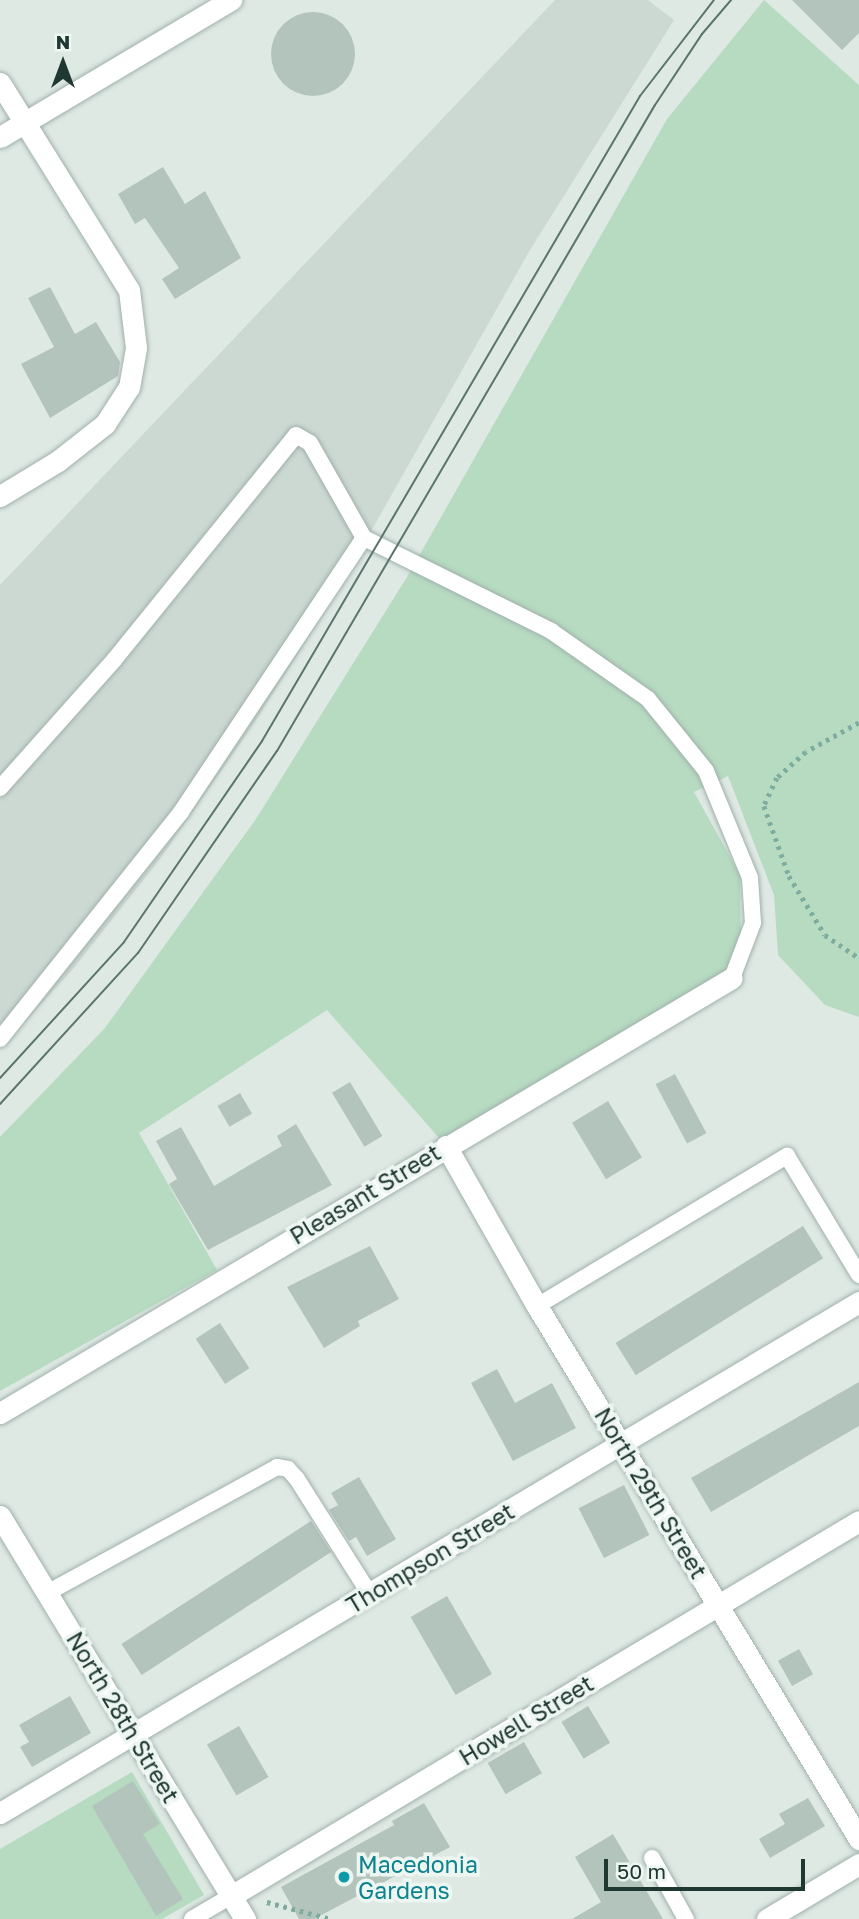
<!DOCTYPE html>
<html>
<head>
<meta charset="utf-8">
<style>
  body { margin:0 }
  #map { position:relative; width:859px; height:1919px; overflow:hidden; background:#dee9e4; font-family:"Golos Text",sans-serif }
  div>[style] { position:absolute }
  .built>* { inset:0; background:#ccd9d3 }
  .green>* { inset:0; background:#b6dbc1 }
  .building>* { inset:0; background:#b3c4bd; transform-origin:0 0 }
  .round { border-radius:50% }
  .path>* { height:4.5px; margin-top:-2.25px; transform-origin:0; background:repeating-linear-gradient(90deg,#7ead9f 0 3.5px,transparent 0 8.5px) }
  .roads { filter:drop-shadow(0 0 2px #a1b0ab) drop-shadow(0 0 2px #a1b0ab) }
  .service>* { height:16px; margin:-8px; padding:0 8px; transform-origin:8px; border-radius:8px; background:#fff }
  .minor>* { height:21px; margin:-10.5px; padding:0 10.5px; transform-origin:10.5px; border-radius:10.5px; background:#fff }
  .tram>* { height:2px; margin:-1px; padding:0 1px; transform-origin:1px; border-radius:1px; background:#5a746e }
  .dots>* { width:19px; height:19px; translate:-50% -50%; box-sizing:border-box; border:4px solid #eef6f2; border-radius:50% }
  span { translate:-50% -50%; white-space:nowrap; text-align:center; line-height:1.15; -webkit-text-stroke:7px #eef6f2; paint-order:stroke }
  .street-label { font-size:23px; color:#203832 }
  .culture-label { font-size:23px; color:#0d838f }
  .left { translate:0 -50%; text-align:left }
  .north { position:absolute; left:28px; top:28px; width:70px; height:70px; -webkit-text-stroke:5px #eef6f2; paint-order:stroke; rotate:0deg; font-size:19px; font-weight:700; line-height:28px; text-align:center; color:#203832 }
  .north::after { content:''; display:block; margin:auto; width:24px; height:32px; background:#203832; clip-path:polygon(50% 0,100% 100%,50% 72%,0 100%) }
  .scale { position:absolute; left:604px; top:1859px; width:201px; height:32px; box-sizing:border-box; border:4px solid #203832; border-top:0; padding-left:9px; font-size:21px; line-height:24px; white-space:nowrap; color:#203832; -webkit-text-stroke:5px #eef6f2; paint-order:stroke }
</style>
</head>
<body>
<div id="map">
  <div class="built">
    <div style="clip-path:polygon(555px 0,648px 0,674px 20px,530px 250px,331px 602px,251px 728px,160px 859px,73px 969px,0 1049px,0 585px)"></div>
  </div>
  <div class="green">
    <div style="clip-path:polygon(764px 0,859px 85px,859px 1017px,825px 1005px,778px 955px,774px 895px,728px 776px,694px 792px,740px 875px,741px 965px,446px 1146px,327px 1010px,139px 1133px,217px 1270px,0 1391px,0 1137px,105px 1028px,256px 819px,407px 577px,667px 119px)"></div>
    <div style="clip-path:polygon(132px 1772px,204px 1895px,162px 1919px,0 1919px,0 1849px)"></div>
  </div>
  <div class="building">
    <div style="clip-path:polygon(792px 0,859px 0,859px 33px,842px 50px)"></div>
    <div class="round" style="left:271px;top:12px;width:84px;height:84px"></div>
    <div style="clip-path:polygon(163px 167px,185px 204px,205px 191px,241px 258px,175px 299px,162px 279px,179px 268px,145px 218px,135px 224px,118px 194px)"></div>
    <div style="clip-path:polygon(50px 287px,75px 334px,96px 322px,120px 362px,118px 376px,50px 418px,21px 364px,54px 347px,28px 298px)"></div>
    <div style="left:675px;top:1074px;width:67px;height:22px;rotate:62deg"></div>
    <div style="left:350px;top:1082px;width:63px;height:21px;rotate:59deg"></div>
    <div style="left:240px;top:1093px;width:24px;height:26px;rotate:60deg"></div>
    <div style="left:608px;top:1101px;width:66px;height:42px;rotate:59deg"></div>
    <div style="clip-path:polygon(296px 1124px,332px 1185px,208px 1250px,169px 1184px,177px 1179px,156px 1141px,181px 1127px,214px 1186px,282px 1146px,277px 1136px)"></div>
    <div style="left:803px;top:1226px;width:38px;height:221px;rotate:58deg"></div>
    <div style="clip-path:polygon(370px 1246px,399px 1299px,358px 1321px,360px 1326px,324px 1348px,287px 1287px)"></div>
    <div style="left:220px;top:1323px;width:54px;height:29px;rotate:57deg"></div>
    <div style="clip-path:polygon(497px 1369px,515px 1403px,552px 1383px,576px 1428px,513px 1461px,471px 1383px)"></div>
    <div style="clip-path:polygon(859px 1382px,859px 1426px,711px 1512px,691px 1478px)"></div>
    <div style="clip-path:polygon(359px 1477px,396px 1539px,367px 1556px,356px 1537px,349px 1541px,329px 1510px,338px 1505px,331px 1493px)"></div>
    <div style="left:624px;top:1485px;width:56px;height:51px;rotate:63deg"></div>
    <div style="left:311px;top:1521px;width:37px;height:226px;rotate:57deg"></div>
    <div style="left:447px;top:1596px;width:90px;height:42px;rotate:60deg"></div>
    <div style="left:799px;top:1649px;width:29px;height:24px;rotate:61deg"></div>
    <div style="clip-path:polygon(70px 1696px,91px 1733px,32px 1767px,20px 1747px,29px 1742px,19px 1725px)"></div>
    <div style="left:588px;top:1706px;width:43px;height:31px;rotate:59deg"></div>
    <div style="left:239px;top:1726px;width:59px;height:37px;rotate:60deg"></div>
    <div style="left:524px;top:1742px;width:36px;height:42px;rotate:60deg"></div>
    <div style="clip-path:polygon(133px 1781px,160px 1824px,143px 1834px,183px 1899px,156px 1916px,92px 1806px)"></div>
    <div style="clip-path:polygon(808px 1798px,825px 1826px,770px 1858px,759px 1839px,785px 1824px,779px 1814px)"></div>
    <div style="clip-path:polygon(424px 1803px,450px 1847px,314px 1919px,299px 1919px,281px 1887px,394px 1825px,392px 1821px)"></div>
    <div style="clip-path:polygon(613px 1834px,663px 1919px,572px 1919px,601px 1902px,575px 1857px)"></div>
  </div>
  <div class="path">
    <div style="left:859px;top:723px;width:60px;rotate:151.3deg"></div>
    <div style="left:806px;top:752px;width:39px;rotate:138deg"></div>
    <div style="left:777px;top:778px;width:31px;rotate:115deg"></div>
    <div style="left:764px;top:806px;width:74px;rotate:70.3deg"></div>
    <div style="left:789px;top:876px;width:69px;rotate:58.6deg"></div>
    <div style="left:825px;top:935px;width:41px;rotate:34.1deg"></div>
    <div style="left:267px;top:1902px;width:66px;rotate:14.9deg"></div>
  </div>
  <div class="roads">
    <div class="service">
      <div style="left:0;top:788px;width:171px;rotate:-48.3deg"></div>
      <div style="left:114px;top:660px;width:289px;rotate:-51deg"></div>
      <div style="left:296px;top:435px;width:16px;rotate:30deg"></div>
      <div style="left:310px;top:443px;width:109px;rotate:60.4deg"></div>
      <div style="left:0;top:1039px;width:290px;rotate:-51.4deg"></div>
      <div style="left:181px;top:812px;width:329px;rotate:-56.3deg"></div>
      <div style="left:364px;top:538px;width:209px;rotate:26.4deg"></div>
      <div style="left:551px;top:631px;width:118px;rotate:35deg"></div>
      <div style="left:648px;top:699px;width:92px;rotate:51.1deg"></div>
      <div style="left:706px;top:771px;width:116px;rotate:67.6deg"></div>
      <div style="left:750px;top:878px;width:45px;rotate:86.2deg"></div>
      <div style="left:753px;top:923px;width:59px;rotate:110.9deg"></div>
      <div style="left:537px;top:1306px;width:292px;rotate:-31deg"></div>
      <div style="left:787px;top:1156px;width:139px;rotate:58.8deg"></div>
      <div style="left:47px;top:1593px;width:262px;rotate:-28.7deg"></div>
      <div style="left:277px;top:1467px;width:11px;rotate:10deg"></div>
      <div style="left:288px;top:1469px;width:13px;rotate:48deg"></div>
      <div style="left:297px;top:1479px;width:135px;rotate:57.7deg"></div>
      <div style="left:652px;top:1858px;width:70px;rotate:60.9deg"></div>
      <div style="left:192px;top:1919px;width:45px;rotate:-30.5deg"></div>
    </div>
    <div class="minor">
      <div style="left:0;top:83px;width:244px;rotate:58.1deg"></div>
      <div style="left:129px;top:290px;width:58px;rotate:83.1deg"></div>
      <div style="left:136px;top:348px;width:40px;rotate:100deg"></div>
      <div style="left:129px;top:387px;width:44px;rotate:123deg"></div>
      <div style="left:105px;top:424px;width:60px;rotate:141.8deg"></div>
      <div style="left:58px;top:461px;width:68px;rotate:148.9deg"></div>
      <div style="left:0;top:137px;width:269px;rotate:-30.7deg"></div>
      <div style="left:446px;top:1146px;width:184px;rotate:60.4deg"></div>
      <div style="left:537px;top:1306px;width:623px;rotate:58.86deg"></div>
      <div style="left:0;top:1413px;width:851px;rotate:-30.72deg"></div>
      <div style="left:0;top:1516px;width:472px;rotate:58.7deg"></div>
      <div style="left:0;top:1813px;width:1000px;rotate:-30.75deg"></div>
      <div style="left:231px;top:1896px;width:731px;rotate:-30.84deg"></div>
      <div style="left:767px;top:1919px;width:107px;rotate:-30.9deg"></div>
    </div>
  </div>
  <div class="tram">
    <div style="left:0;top:1078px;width:184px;rotate:-47.6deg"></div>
    <div style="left:124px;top:942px;width:244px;rotate:-55.5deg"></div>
    <div style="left:262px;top:741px;width:748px;rotate:-59.63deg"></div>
    <div style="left:640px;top:96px;width:121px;rotate:-52.4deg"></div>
    <div style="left:0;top:1104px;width:205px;rotate:-47.6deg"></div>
    <div style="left:138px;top:953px;width:245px;rotate:-55.5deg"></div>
    <div style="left:277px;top:751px;width:748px;rotate:-59.67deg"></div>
    <div style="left:655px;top:105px;width:85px;rotate:-56.5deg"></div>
    <div style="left:702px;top:34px;width:45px;rotate:-49.5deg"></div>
  </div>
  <div class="dots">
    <div style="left:344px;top:1877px;background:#0f9aa8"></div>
  </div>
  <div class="street-label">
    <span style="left:365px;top:1194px;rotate:-31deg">Pleasant Street</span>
    <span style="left:651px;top:1493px;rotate:59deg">North 29th Street</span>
    <span style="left:430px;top:1558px;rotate:-31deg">Thompson Street</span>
    <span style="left:123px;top:1717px;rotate:59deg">North 28th Street</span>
    <span style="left:526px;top:1720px;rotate:-31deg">Howell Street</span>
  </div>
  <div class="culture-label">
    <span class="left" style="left:358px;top:1877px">Macedonia<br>Gardens</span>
  </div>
  <div class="north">N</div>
  <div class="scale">50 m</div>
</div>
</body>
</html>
